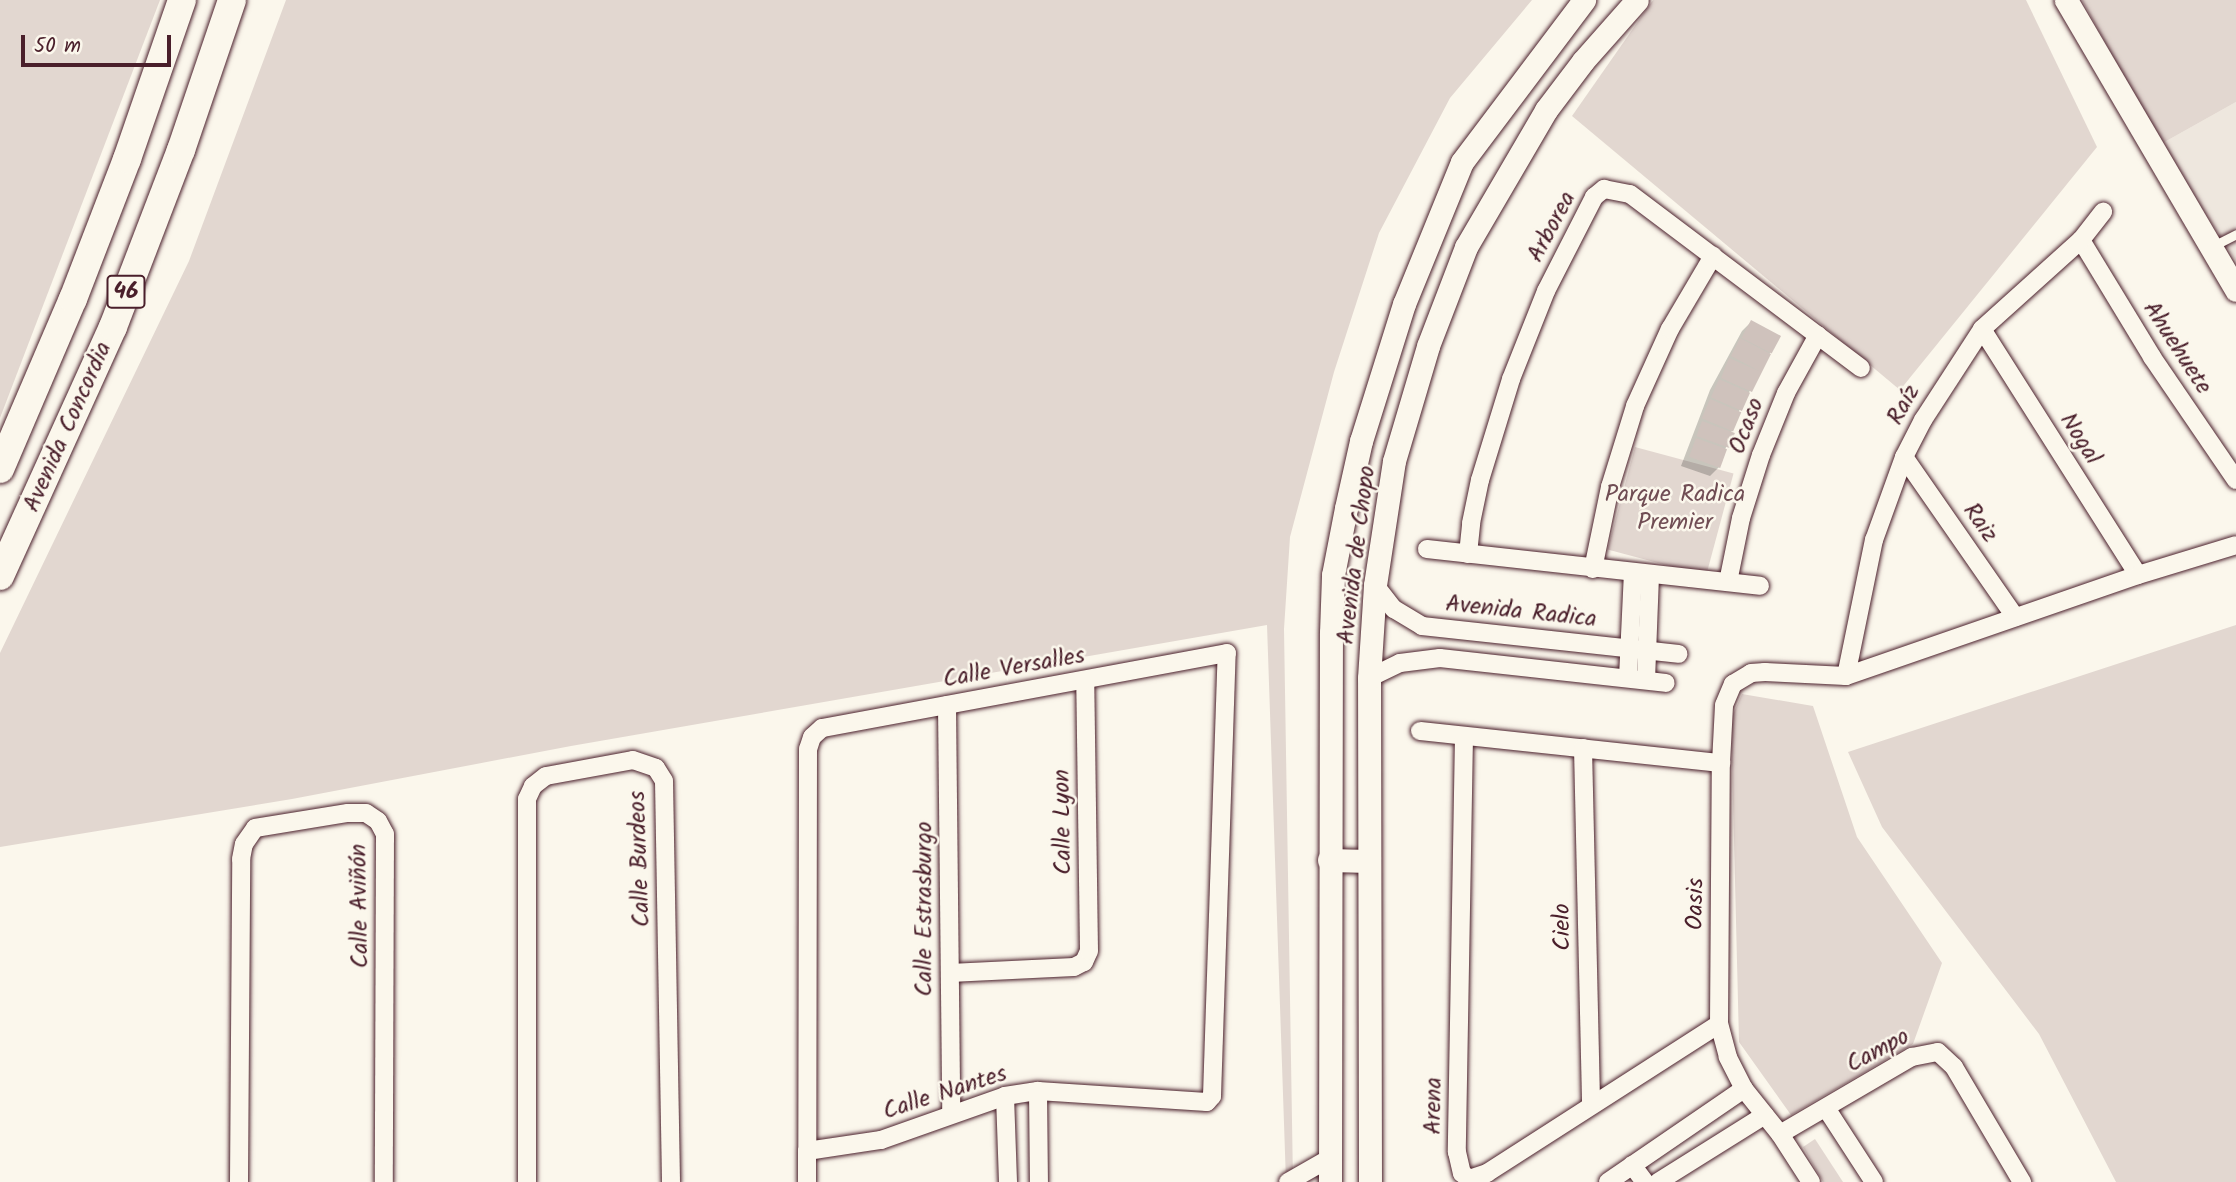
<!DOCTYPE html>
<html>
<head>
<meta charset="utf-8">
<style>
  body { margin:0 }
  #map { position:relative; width:2236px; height:1182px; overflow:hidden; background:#fbf7ec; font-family:Kalam,sans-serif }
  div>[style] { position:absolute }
  .built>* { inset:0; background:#eee7de }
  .green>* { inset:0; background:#e2d7d0; transform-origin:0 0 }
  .shadow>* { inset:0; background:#0003 }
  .building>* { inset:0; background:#cfc2bc; transform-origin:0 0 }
  .roads { filter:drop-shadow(0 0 2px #4a1f2b) drop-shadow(0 0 2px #4a1f2b) }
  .service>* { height:9px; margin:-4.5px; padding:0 4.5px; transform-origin:4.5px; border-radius:4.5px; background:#fbf7ec }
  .minor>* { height:18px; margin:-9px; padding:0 9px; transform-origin:9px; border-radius:9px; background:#fbf7ec }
  .tertiary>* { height:23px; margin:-11.5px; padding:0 11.5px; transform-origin:11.5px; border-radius:11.5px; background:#fbf7ec }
  .primary>* { height:28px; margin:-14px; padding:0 14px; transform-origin:14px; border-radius:14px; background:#fbf7ec }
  span { translate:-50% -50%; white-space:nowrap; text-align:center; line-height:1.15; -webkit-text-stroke:5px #fbf7ec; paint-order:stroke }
  .shield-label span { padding:2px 5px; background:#fbf7ec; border:2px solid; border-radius:5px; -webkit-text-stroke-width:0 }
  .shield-label { font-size:23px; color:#4a1f2b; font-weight:700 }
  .street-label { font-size:24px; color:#4a1f2b }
  .park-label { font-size:24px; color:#704d54 }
  .scale { position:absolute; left:21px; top:35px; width:150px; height:32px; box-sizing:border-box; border:4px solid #4a1f2b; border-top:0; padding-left:9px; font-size:21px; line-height:24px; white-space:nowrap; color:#4a1f2b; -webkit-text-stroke:5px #fbf7ec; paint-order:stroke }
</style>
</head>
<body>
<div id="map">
  <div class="built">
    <div style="clip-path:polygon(2236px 102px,2236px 261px,2161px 144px)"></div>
  </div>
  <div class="green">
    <div style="clip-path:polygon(0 0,160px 0,0 418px)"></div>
    <div style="clip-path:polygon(286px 0,1532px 0,1450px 98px,1379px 233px,1334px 372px,1290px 537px,1284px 629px,1293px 1182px,1286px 1182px,1267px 625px,571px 746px,292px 799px,0 847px,0 653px,189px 261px)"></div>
    <div style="clip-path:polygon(1653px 0,2026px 0,2097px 147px,1900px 390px,1572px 116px)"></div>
    <div style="clip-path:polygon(2082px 0,2236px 0,2236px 102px,2161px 144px)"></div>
    <div style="left:1635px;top:447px;width:102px;height:106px;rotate:15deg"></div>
    <div style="clip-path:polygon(2236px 625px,2236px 1182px,2116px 1182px,2039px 1034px,1882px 827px,1848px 752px)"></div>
    <div style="clip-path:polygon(1742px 694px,1813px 706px,1857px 837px,1942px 963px,1913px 1044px,1791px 1115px,1739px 1042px,1731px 719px)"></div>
    <div style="clip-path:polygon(1815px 1139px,1843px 1182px,1823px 1182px,1803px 1147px)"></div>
  </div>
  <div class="shadow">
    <div style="clip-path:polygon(1751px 322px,1779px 336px,1738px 413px,1719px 467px,1710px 476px,1681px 466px,1710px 390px,1742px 331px)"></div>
  </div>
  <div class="building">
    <div style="left:1751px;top:320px;width:34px;height:20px;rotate:28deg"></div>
    <div style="clip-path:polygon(1740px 338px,1771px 354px,1752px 392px,1721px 378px,1729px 358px,1759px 371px,1731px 356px)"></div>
    <div style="left:1719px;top:379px;width:34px;height:20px;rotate:24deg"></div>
    <div style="left:1710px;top:399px;width:34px;height:21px;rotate:23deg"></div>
    <div style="left:1702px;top:421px;width:35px;height:16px;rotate:20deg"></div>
    <div style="left:1696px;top:438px;width:33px;height:20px;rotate:20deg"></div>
  </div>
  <div class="roads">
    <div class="service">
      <div style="left:2211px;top:247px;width:28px;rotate:-27deg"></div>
    </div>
    <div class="minor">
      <div style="left:2081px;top:240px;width:137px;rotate:58.7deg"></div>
      <div style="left:2152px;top:357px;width:149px;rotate:55.7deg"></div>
      <div style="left:1982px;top:329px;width:291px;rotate:57.6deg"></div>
      <div style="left:1904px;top:457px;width:195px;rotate:55.2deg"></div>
      <div style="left:1427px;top:549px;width:335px;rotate:6.3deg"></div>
      <div style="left:1468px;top:554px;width:31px;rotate:-84deg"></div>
      <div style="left:1471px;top:523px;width:44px;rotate:-78.2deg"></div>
      <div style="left:1480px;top:480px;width:106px;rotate:-72.9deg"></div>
      <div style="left:1511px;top:379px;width:95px;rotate:-68.3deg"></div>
      <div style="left:1546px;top:291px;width:106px;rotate:-62.9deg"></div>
      <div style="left:1594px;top:197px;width:13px;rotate:-39deg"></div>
      <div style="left:1604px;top:189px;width:26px;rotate:11deg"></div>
      <div style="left:1630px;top:194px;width:289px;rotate:37deg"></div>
      <div style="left:1593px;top:569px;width:84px;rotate:-78.3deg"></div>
      <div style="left:1610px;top:487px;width:85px;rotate:-72.8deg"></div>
      <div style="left:1635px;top:406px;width:85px;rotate:-65.6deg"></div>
      <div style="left:1670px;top:329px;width:85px;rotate:-59.5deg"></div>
      <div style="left:1728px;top:582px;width:65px;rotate:-78.5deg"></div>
      <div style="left:1741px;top:518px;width:66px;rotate:-72.4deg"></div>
      <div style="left:1761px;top:455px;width:67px;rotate:-68deg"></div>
      <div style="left:1786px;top:393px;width:66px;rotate:-61.1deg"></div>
      <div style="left:1375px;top:585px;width:31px;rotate:52deg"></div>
      <div style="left:1394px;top:609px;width:33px;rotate:31deg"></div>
      <div style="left:1422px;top:626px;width:258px;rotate:6.2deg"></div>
      <div style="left:1846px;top:676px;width:139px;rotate:-78.4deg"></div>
      <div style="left:1874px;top:540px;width:88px;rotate:-70.1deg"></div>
      <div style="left:1904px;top:457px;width:42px;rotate:-62.8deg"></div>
      <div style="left:1923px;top:420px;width:108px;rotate:-57deg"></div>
      <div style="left:1982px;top:329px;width:133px;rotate:-42deg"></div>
      <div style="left:2081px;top:240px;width:36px;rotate:-52deg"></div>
      <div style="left:1369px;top:678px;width:34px;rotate:-26deg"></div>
      <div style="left:1400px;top:663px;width:40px;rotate:-7.1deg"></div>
      <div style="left:1440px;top:658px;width:227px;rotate:6.3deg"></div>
      <div style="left:1628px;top:678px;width:105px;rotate:-87.3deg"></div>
      <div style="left:1646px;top:680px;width:105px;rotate:-87.8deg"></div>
      <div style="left:947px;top:705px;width:409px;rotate:89.4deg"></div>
      <div style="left:1420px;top:731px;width:303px;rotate:6.1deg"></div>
      <div style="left:1464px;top:736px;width:416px;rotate:91deg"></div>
      <div style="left:1457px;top:1152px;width:22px;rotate:77deg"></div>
      <div style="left:1462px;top:1173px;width:9px;rotate:41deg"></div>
      <div style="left:1469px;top:1179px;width:19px;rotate:-18deg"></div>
      <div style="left:1487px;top:1173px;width:276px;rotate:-32.7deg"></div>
      <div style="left:1583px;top:748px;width:356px;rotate:88.7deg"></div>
      <div style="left:950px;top:973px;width:124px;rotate:-2.8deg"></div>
      <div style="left:1074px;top:967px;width:11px;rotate:-27deg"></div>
      <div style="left:1084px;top:962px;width:12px;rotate:-66deg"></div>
      <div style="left:1089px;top:951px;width:271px;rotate:-90.8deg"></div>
      <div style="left:1038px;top:1091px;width:91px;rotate:89.4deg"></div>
      <div style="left:1005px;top:1096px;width:86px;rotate:88deg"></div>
      <div style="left:1826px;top:1108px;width:88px;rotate:57deg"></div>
      <div style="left:1780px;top:1134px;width:153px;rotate:-30.3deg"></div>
      <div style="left:1912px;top:1057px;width:26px;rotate:-11deg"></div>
      <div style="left:1938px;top:1052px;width:22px;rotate:43deg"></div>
      <div style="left:1954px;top:1067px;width:134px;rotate:59.4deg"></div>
      <div style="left:807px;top:1151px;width:75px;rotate:-8.5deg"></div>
      <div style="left:881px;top:1140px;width:132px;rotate:-19.5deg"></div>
      <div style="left:1005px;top:1096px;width:33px;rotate:-9deg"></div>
      <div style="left:1038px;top:1091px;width:169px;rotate:3.7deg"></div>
      <div style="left:1207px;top:1102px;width:8px;rotate:-50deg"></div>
      <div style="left:1212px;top:1096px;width:443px;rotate:-88.1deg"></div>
      <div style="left:1227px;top:653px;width:412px;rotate:169.5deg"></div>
      <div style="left:822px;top:728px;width:13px;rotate:138deg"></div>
      <div style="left:812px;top:737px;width:13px;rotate:108deg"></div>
      <div style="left:808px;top:749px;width:402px;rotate:90.1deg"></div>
      <div style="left:807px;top:1151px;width:31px;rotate:90deg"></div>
      <div style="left:1632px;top:1165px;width:21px;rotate:53deg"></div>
      <div style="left:239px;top:1182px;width:323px;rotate:-89.6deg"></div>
      <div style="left:241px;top:859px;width:15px;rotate:-79deg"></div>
      <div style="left:244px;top:844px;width:19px;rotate:-55deg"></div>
      <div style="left:255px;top:828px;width:94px;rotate:-9.2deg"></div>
      <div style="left:348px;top:813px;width:18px"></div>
      <div style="left:366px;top:813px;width:14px;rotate:34deg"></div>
      <div style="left:378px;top:821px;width:15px;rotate:62deg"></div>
      <div style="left:385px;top:834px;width:348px;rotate:90.2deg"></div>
      <div style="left:527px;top:1182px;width:383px;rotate:-90deg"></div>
      <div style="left:527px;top:799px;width:14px;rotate:-65deg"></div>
      <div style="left:533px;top:786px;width:16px;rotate:-38deg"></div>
      <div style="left:546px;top:776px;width:88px;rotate:-10.4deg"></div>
      <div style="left:633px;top:760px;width:24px;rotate:19deg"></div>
      <div style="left:656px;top:768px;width:15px;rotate:58deg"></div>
      <div style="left:664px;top:781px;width:401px;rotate:89deg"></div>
      <div style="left:1288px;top:1182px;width:48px;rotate:-29.7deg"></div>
      <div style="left:1608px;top:1182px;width:165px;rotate:-34.4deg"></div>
      <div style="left:1658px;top:1182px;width:126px;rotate:-32.1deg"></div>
      <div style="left:1811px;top:1182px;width:57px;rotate:-122.9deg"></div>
      <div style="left:1780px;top:1134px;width:58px;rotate:-128.7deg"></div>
      <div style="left:1744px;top:1089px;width:36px;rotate:-117deg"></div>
      <div style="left:1728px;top:1057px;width:34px;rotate:-105deg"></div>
      <div style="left:1719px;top:1024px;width:261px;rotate:-89.6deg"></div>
      <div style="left:1721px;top:763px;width:58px;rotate:-87deg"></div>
      <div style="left:1724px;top:705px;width:23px;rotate:-67deg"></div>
      <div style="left:1733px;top:684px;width:21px;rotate:-31deg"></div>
      <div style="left:1751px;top:673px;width:14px;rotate:-4deg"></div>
      <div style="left:1765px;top:672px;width:81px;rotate:2.8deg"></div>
      <div style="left:1846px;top:676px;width:309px;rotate:-19.1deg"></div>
      <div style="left:2138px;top:575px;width:102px;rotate:-17deg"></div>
    </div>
    <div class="tertiary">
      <div style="left:2066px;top:0;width:336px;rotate:59.6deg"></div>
      <div style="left:1329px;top:860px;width:40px;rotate:1.4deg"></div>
      <div style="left:1330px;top:1182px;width:549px;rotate:-89.9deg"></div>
      <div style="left:1331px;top:633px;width:58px;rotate:-88deg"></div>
      <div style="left:1333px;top:575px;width:68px;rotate:-79deg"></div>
      <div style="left:1346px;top:508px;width:69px;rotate:-77.4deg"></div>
      <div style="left:1361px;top:441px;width:144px;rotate:-72.6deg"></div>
      <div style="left:1404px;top:304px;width:153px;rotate:-67.8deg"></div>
      <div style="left:1462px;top:162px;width:203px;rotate:-53deg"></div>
      <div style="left:1370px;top:1182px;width:504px;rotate:-90.11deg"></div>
      <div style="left:1369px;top:678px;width:93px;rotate:-86.3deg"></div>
      <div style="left:1375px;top:585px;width:125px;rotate:-81.3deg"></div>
      <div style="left:1394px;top:461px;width:120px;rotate:-73.5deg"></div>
      <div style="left:1428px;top:346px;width:106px;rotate:-69deg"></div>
      <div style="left:1466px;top:247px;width:159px;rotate:-59.7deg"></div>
      <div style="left:1546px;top:110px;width:61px;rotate:-52.9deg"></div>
      <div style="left:1583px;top:61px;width:81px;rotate:-48.5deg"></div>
    </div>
    <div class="primary">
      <div style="left:0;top:469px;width:185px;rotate:-66.8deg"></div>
      <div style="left:73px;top:299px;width:150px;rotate:-68.9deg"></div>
      <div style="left:127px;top:159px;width:168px;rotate:-70.9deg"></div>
      <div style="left:0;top:576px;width:273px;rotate:-65.6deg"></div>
      <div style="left:113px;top:327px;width:190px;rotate:-69deg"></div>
      <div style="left:181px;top:150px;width:158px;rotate:-71.2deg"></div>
    </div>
  </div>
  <div class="shield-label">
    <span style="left:126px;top:292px">46</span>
  </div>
  <div class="street-label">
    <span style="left:1552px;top:227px;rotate:-62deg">Arborea</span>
    <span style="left:2177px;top:348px;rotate:57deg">Ahuehuete</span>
    <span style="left:1904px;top:405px;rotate:-61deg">Raíz</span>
    <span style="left:1747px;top:426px;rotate:-69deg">Ocaso</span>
    <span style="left:68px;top:427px;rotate:-66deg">Avenida Concordia</span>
    <span style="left:2080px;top:439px;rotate:58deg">Nogal</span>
    <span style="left:1980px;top:523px;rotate:55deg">Raiz</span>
    <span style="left:1357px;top:555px;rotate:-83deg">Avenida de Chopo</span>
    <span style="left:1521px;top:612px;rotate:6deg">Avenida Radica</span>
    <span style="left:1014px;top:668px;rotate:-10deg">Calle Versalles</span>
    <span style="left:1063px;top:822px;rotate:-91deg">Calle Lyon</span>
    <span style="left:640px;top:859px;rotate:-92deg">Calle Burdeos</span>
    <span style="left:1696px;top:904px;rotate:-89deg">Oasis</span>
    <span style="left:360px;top:906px;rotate:-91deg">Calle Aviñón</span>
    <span style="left:925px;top:909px;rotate:-90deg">Calle Estrasburgo</span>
    <span style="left:1563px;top:927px;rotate:-91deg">Cielo</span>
    <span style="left:1878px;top:1051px;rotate:-28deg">Campo</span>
    <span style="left:945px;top:1093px;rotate:-18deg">Calle Nantes</span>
    <span style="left:1434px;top:1106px;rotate:-89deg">Arena</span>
  </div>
  <div class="park-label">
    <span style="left:1675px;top:509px">Parque Radica<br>Premier</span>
  </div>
  <div class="scale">50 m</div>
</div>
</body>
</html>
